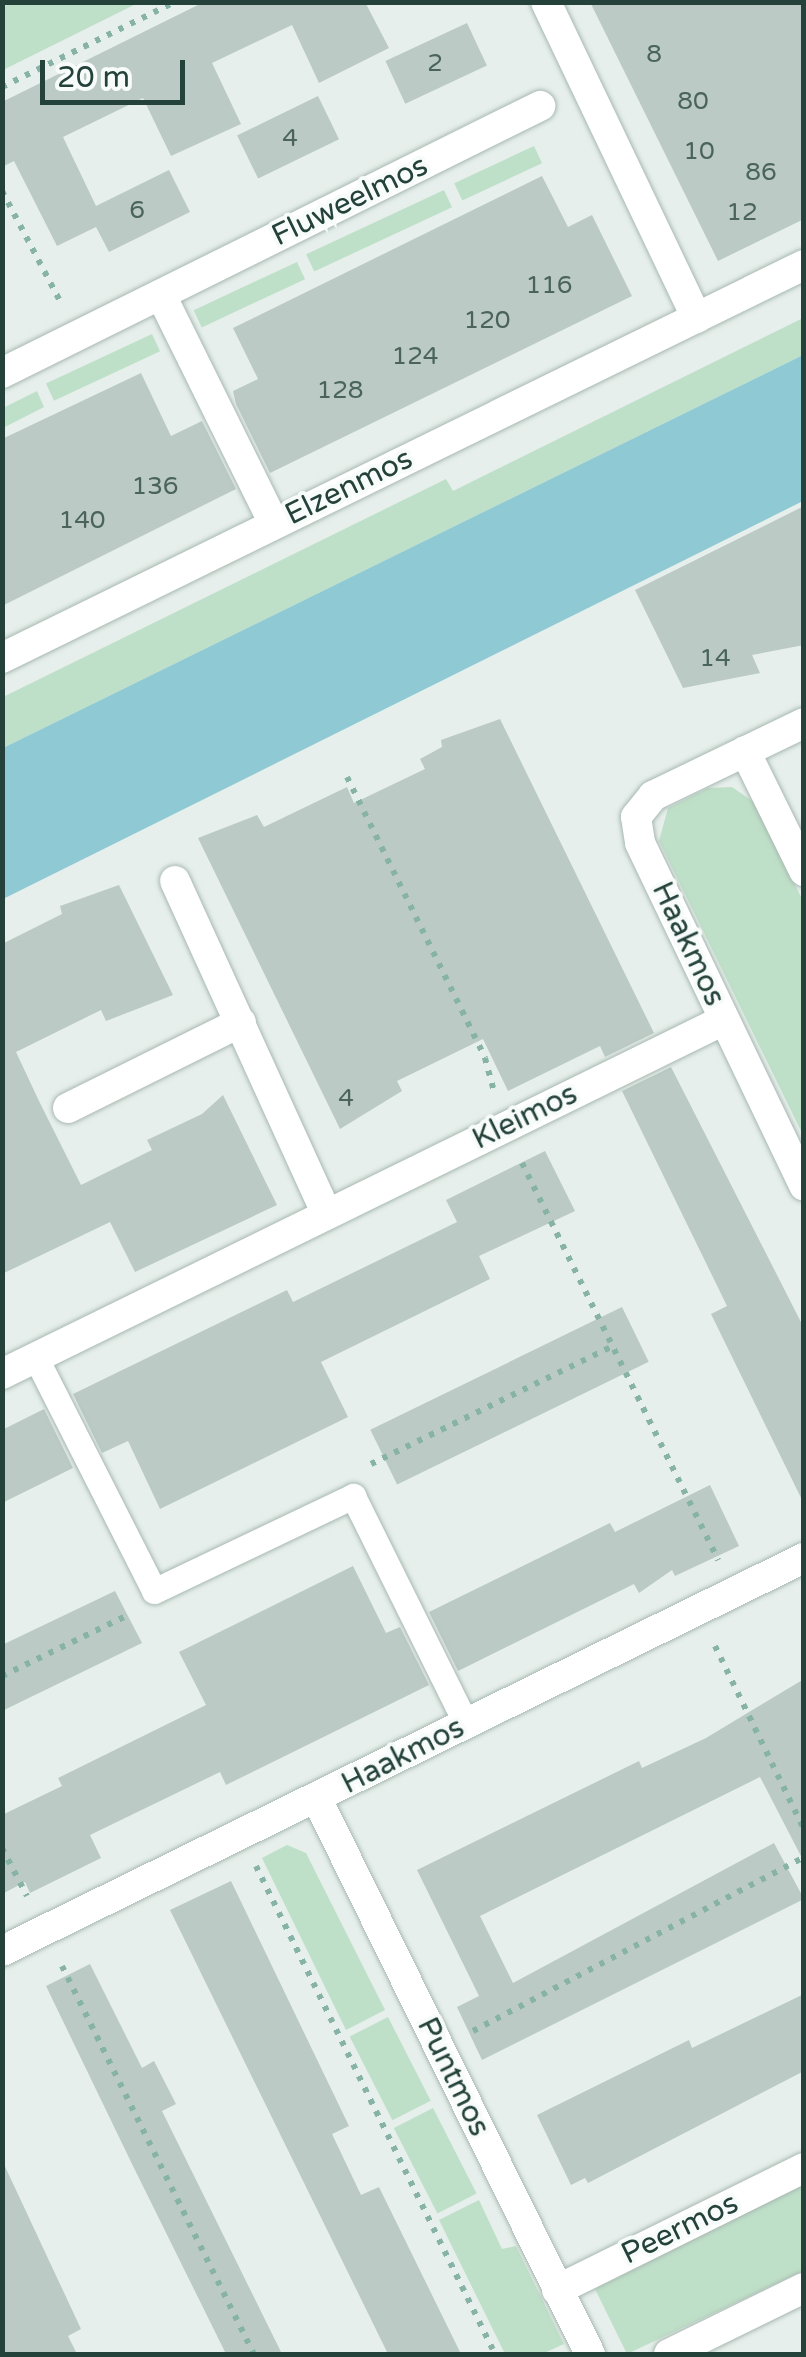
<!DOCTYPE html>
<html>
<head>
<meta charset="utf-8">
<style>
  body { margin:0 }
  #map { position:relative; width:806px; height:2357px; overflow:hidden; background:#e6efeb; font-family:"Varela Round",sans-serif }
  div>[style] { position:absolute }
  .green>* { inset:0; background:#bfe0c8; transform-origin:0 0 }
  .water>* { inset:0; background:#8ec9d4 }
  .building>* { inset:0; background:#bbcac4; transform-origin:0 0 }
  .path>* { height:6px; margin-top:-3px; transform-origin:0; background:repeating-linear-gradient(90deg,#86b3a5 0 5px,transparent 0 13px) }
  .roads { filter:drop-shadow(0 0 2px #a8b8b2) drop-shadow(0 0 2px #a8b8b2) }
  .lane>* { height:25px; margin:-12.5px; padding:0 12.5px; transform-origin:12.5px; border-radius:12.5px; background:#fff }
  .street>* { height:30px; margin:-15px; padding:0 15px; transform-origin:15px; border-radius:15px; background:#fff }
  span { translate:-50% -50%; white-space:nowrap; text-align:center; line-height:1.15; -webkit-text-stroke:8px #f7fbf9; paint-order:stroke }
  .number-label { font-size:25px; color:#4a645c }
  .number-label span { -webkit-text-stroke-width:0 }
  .street-label { font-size:30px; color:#24423a }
  .frame { position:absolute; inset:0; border:5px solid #24423a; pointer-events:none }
  .scale { position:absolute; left:40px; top:60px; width:145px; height:45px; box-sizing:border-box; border:5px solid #24423a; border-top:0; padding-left:12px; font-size:30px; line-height:35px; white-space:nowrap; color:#24423a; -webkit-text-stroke:8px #f7fbf9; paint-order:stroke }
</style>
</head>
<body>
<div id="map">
  <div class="green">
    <div style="clip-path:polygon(11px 3px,11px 2px,138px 3px,3px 70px,3px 7px)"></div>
    <div style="left:534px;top:146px;width:19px;height:88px;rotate:65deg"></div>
    <div style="left:444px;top:190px;width:19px;height:152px;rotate:65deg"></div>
    <div style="left:297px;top:262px;width:19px;height:114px;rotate:65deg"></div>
    <div style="clip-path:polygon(803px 318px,803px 355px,3px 748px,3px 697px,446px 479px,453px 491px)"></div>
    <div style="left:152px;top:334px;width:19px;height:117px;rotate:65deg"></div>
    <div style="clip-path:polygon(37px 391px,44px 407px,3px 428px,3px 408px)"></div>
    <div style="clip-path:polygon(732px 787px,755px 803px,803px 901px,803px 1135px,659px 841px,668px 808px,708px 788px)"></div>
    <div style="clip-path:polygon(287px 1845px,306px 1853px,385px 2010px,346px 2030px,262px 1858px)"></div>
    <div style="left:388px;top:2017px;width:94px;height:43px;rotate:63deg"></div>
    <div style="left:433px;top:2108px;width:96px;height:44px;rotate:63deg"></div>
    <div style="clip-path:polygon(803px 2184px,803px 2271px,627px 2354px,595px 2289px)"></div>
    <div style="clip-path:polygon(479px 2200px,502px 2249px,516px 2246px,564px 2344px,542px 2354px,505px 2354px,439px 2220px)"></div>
  </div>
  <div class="water">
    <div style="clip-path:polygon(803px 355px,803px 501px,3px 899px,3px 748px)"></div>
  </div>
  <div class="building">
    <div style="clip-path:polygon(204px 2px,365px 2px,389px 48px,319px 83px,292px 25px,212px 63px,241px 124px,171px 156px,143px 98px,63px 137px,96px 206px,169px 170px,190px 212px,109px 252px,96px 227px,57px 246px,14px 161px,2px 167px,2px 102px)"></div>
    <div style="clip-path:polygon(590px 2px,804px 2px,804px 219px,718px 261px)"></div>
    <div style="left:467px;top:23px;width:47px;height:90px;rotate:65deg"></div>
    <div style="left:318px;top:96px;width:48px;height:90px;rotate:64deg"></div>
    <div style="clip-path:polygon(542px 176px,568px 227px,592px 215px,632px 296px,270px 473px,236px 404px,233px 391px,258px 379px,233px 328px)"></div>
    <div style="clip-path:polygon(141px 373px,171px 436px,202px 421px,236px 489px,2px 606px,2px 439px)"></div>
    <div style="clip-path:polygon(804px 506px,804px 645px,752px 655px,760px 673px,683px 688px,635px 590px)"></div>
    <div style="clip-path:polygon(500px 719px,654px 1033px,605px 1057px,600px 1046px,508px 1091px,483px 1039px,397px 1081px,402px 1091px,340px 1129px,198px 838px,257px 815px,264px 827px,347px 787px,354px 803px,425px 769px,420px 759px,442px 747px,441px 740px)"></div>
    <div style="clip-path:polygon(119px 885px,173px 995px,106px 1021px,101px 1010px,16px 1052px,39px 1101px,81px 1185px,152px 1150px,147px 1140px,202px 1114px,223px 1095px,277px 1205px,135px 1272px,110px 1222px,2px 1274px,2px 944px,62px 914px,60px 906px)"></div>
    <div style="clip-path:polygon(671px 1067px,804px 1328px,804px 1504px,711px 1314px,727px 1306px,622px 1091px)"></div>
    <div style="clip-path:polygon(545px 1151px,575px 1211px,479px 1256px,490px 1279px,321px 1362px,348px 1417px,160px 1509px,128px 1441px,102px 1453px,73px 1394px,287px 1290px,293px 1302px,457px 1222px,446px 1200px)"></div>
    <div style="left:622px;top:1307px;width:61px;height:280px;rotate:64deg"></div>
    <div style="clip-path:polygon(44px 1409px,73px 1468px,2px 1503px,2px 1430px)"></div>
    <div style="clip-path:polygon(710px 1485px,739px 1546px,675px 1576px,672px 1570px,639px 1593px,634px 1584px,458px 1671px,429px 1612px,610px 1523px,615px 1532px)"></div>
    <div style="clip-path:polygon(353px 1566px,386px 1633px,400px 1627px,429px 1685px,226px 1785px,220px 1772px,90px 1835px,101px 1858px,30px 1893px,25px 1882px,2px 1894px,2px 1815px,62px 1786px,58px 1778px,206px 1705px,179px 1652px)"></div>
    <div style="clip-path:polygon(115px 1591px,142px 1643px,2px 1711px,2px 1645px)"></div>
    <div style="clip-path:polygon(804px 1679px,804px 1862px,760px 1777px,480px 1916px,513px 1983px,774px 1843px,804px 1899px,482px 2060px,457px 2007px,479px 1996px,417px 1870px,639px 1761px,642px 1768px,706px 1738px)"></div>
    <div style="clip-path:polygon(231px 1881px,349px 2126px,332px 2134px,361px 2195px,379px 2187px,461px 2354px,388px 2354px,170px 1910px)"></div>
    <div style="clip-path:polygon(90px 1964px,142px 2068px,154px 2061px,176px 2104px,162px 2111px,282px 2354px,226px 2354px,133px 2166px,46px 1986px)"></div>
    <div style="clip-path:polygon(804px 1994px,804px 2071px,588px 2183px,585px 2178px,571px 2185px,537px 2115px,689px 2040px,692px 2048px)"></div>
    <div style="clip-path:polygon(2px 2160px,81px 2329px,68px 2336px,77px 2354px,2px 2354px)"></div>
  </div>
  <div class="path">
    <div style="left:2px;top:87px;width:193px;rotate:-26.2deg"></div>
    <div style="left:2px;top:191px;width:127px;rotate:62.2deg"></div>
    <div style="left:347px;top:777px;width:313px;rotate:63.8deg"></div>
    <div style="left:485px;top:1058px;width:34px;rotate:75deg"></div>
    <div style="left:522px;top:1163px;width:443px;rotate:63.7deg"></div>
    <div style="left:371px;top:1464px;width:269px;rotate:-26deg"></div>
    <div style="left:715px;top:1646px;width:203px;rotate:64.1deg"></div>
    <div style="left:2px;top:1676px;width:140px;rotate:-25.8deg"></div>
    <div style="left:2px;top:1848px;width:54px;rotate:62.5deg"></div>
    <div style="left:256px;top:1866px;width:543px;rotate:63.91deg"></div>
    <div style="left:62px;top:1966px;width:433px;rotate:63.7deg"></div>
    <div style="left:473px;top:2031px;width:374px;rotate:-27.7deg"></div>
  </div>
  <div class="roads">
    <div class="lane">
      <div style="left:36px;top:1358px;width:261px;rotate:63.1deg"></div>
      <div style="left:154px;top:1591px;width:221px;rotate:-25.5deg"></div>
      <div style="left:353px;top:1496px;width:254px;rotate:63.6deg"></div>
    </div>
    <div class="street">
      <div style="left:546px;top:2px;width:350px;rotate:64.5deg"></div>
      <div style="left:161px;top:295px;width:255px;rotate:63.7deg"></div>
      <div style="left:2px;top:373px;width:601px;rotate:-26.39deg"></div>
      <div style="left:2px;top:658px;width:893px;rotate:-26.11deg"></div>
      <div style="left:804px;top:723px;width:168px;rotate:154.2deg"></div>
      <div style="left:653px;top:796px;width:27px;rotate:129deg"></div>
      <div style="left:636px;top:817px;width:26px;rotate:81deg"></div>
      <div style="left:640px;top:843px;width:380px;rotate:64.4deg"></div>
      <div style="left:745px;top:751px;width:134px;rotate:63.8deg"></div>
      <div style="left:175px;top:881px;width:366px;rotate:65.5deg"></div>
      <div style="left:68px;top:1108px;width:193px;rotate:-26.4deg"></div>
      <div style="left:2px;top:1374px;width:804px;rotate:-26.12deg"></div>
      <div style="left:317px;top:1799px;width:619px;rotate:63.81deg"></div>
      <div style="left:2px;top:1951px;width:893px;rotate:-26.11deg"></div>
      <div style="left:557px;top:2290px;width:275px;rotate:-26.3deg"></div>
      <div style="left:669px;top:2354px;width:150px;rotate:-26.1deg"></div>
    </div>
  </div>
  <div class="number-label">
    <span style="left:654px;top:54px">8</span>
    <span style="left:435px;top:63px">2</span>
    <span style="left:693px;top:101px">80</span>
    <span style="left:290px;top:138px">4</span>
    <span style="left:699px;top:151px">10</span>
    <span style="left:761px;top:172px">86</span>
    <span style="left:137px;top:210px">6</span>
    <span style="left:742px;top:212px">12</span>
    <span style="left:549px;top:285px">116</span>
    <span style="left:487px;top:320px">120</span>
    <span style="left:415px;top:356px">124</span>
    <span style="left:340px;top:390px">128</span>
    <span style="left:155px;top:486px">136</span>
    <span style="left:82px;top:520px">140</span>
    <span style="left:715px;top:658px">14</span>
    <span style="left:346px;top:1098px">4</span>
  </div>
  <div class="street-label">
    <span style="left:350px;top:201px;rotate:-26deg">Fluweelmos</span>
    <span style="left:349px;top:487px;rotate:-26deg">Elzenmos</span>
    <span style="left:688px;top:944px;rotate:65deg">Haakmos</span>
    <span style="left:525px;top:1117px;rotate:-26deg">Kleimos</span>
    <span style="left:403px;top:1756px;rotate:-27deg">Haakmos</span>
    <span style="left:453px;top:2077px;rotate:64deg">Puntmos</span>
    <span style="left:680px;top:2229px;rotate:-26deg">Peermos</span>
  </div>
  <div class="frame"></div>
  <div class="scale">20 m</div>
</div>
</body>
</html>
